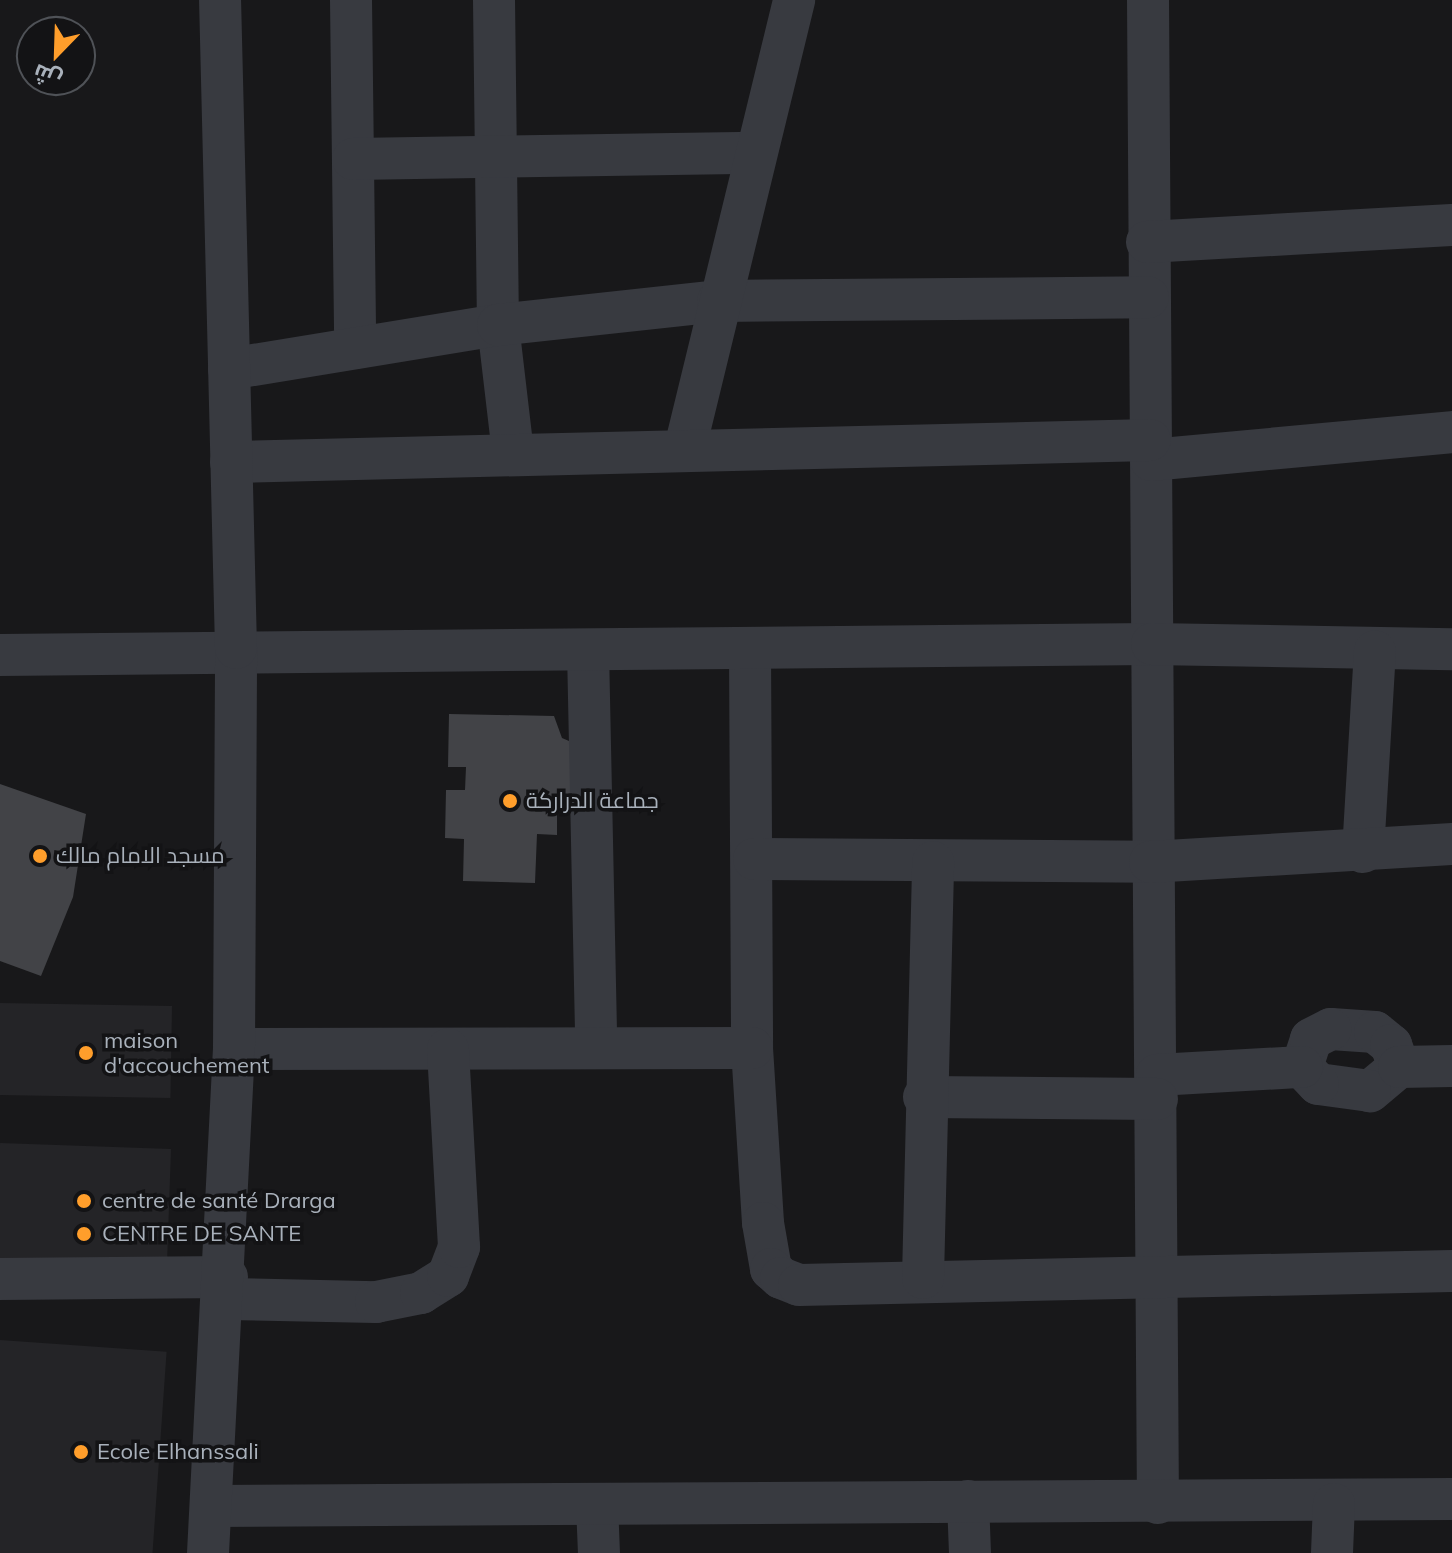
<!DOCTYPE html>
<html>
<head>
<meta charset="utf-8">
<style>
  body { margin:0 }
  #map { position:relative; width:1452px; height:1553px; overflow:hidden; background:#18181a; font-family:Mulish,Cairo,sans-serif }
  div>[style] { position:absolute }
  .built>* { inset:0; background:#242427; transform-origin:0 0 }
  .building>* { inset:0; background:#424347 }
  .minor>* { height:42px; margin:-21px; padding:0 21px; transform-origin:21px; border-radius:21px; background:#383a40 }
  .dots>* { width:22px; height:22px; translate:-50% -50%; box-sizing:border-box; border:4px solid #131315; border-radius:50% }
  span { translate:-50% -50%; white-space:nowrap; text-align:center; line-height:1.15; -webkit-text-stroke:7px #131315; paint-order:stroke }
  .poi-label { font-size:22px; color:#a9b1bb }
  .left { translate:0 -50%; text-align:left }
  .north { position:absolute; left:16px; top:16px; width:80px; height:80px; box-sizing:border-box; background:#131315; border:2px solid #4f5257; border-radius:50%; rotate:203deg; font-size:22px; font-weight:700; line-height:32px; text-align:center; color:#a9b1bb }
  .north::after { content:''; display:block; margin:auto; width:28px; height:36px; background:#ff9e2b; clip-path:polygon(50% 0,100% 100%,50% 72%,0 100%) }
</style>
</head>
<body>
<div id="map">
  <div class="built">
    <div style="left:172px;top:1006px;width:92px;height:172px;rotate:91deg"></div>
    <div style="left:171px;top:1149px;width:115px;height:171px;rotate:92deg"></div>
    <div style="left:0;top:1340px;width:167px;height:213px;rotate:4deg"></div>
  </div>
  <div class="building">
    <div style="clip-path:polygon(449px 714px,554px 716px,562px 738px,576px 744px,575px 812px,557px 812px,557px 835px,537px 834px,535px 883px,463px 881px,464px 839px,445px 838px,446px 790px,465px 790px,466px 767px,448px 767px)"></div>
    <div style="clip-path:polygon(0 784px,86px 814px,73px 897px,41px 976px,0 961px)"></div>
  </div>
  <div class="minor">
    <div style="left:351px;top:0;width:348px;rotate:89.3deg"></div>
    <div style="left:494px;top:0;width:325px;rotate:89.3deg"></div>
    <div style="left:498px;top:325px;width:128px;rotate:83.3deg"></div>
    <div style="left:1148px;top:0;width:1503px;rotate:89.62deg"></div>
    <div style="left:353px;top:159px;width:402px;rotate:-0.9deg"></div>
    <div style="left:1147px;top:242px;width:305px;rotate:-3.2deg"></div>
    <div style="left:229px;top:369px;width:273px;rotate:-9.3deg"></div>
    <div style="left:498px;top:325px;width:221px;rotate:-6.2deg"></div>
    <div style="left:718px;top:301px;width:430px;rotate:-0.5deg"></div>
    <div style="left:685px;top:448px;width:461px;rotate:-76.3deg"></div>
    <div style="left:1151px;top:460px;width:302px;rotate:-5.3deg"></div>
    <div style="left:231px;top:462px;width:919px;rotate:-1.37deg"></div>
    <div style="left:750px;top:649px;width:399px;rotate:89.7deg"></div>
    <div style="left:752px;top:1048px;width:175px;rotate:86.4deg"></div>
    <div style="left:763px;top:1223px;width:47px;rotate:80.1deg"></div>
    <div style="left:771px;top:1269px;width:13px;rotate:42deg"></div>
    <div style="left:781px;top:1278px;width:19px;rotate:21deg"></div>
    <div style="left:799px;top:1285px;width:653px;rotate:-1.23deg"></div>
    <div style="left:588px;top:650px;width:396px;rotate:88.8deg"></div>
    <div style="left:0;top:655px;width:1152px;rotate:-0.55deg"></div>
    <div style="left:1152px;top:644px;width:300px;rotate:1deg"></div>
    <div style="left:1363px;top:852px;width:201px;rotate:-86.6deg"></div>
    <div style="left:754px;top:859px;width:396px;rotate:0.4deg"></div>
    <div style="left:1150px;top:862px;width:303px;rotate:-3.4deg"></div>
    <div style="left:1331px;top:1029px;width:44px;rotate:3.9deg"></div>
    <div style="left:1375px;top:1032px;width:21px;rotate:39deg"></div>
    <div style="left:1391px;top:1045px;width:23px;rotate:70deg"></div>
    <div style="left:1399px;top:1067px;width:38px;rotate:140deg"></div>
    <div style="left:1370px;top:1091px;width:52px;rotate:-172.3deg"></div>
    <div style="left:1318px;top:1084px;width:23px;rotate:-133deg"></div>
    <div style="left:1302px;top:1067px;width:29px;rotate:-72deg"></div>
    <div style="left:1311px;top:1039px;width:22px;rotate:-27deg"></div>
    <div style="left:234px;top:1049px;width:518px;rotate:-0.11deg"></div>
    <div style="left:1399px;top:1067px;width:53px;rotate:-1.1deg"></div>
    <div style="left:1157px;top:1075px;width:145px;rotate:-3.2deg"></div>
    <div style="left:924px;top:1097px;width:233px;rotate:0.5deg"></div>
    <div style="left:923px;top:1278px;width:416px;rotate:-88.6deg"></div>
    <div style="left:0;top:1279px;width:227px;rotate:-0.5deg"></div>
    <div style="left:227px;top:1299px;width:149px;rotate:1.2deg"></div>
    <div style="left:376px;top:1302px;width:46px;rotate:-11.3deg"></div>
    <div style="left:421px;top:1293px;width:32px;rotate:-32deg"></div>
    <div style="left:448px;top:1276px;width:31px;rotate:-69deg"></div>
    <div style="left:459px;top:1247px;width:198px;rotate:-93.2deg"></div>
    <div style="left:968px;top:1501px;width:52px;rotate:87.8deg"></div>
    <div style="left:597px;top:1504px;width:49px;rotate:87.7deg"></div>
    <div style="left:212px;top:1506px;width:1240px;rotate:-0.32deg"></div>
    <div style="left:208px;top:1553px;width:505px;rotate:-87.05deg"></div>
    <div style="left:234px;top:1049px;width:401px;rotate:-89.7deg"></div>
    <div style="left:236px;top:648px;width:648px;rotate:-91.41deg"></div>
    <div style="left:1332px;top:1553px;width:49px;rotate:-87.7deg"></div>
  </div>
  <div class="dots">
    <div style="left:510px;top:801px;background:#ff9e2b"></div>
    <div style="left:40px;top:856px;background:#ff9e2b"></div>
    <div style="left:86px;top:1053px;background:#ff9e2b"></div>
    <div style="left:84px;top:1201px;background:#ff9e2b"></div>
    <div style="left:84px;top:1234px;background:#ff9e2b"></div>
    <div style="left:81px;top:1452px;background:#ff9e2b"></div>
  </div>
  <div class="poi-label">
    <span class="left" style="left:526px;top:801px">جماعة الدراركة</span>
    <span class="left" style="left:56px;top:856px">مسجد الامام مالك</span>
    <span class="left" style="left:104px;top:1053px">maison<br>d'accouchement</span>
    <span class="left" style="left:102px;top:1201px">centre de santé Drarga</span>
    <span class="left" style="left:102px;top:1234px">CENTRE DE SANTE</span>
    <span class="left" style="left:97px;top:1452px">Ecole Elhanssali</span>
  </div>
  <div class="north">ش</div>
</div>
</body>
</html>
